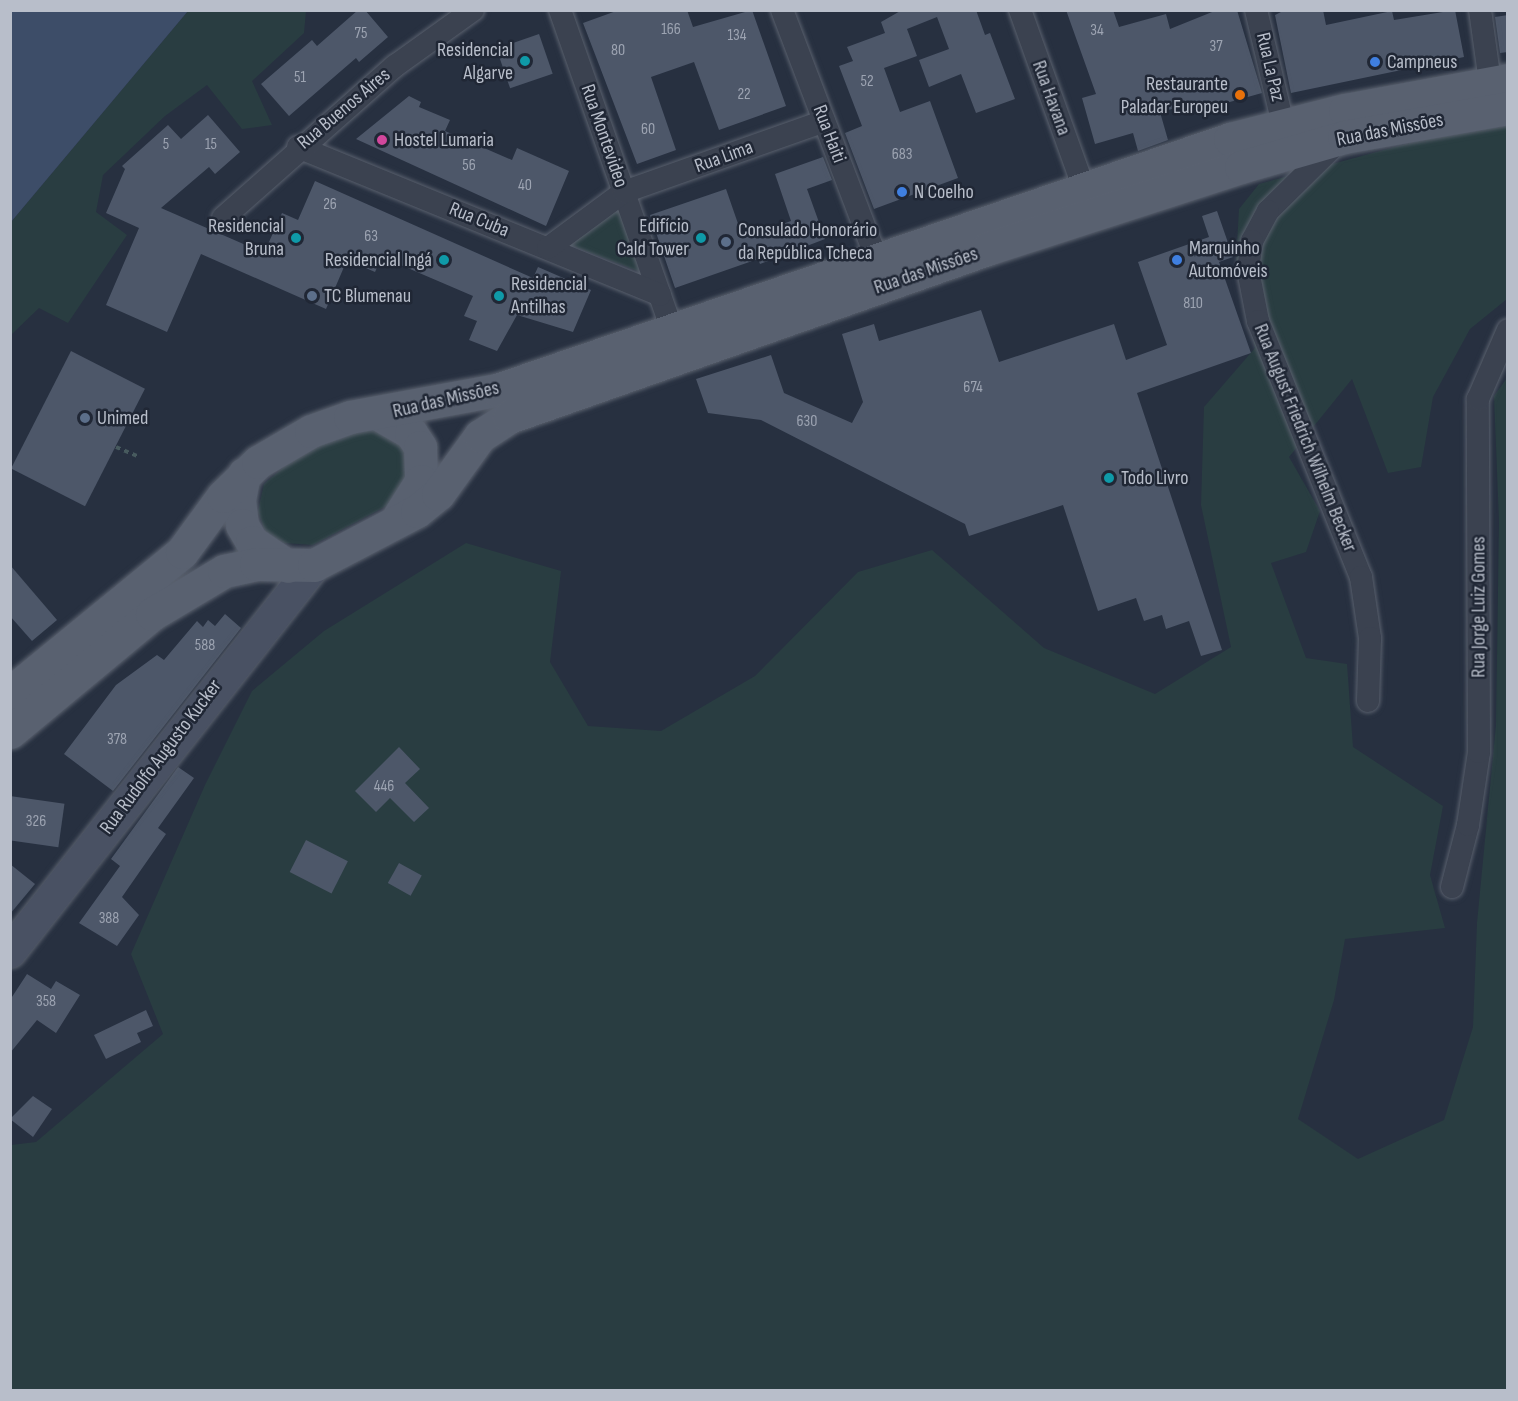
<!DOCTYPE html>
<html>
<head>
<meta charset="utf-8">
<style>
  body { margin:0 }
  #map { position:relative; width:1518px; height:1401px; overflow:hidden; background:#273040; font-family:"Sofia Sans Condensed",sans-serif }
  div>[style] { position:absolute }
  .green>* { inset:0; background:#293d41 }
  .water>* { inset:0; background:#3d4d68 }
  .building>* { inset:0; background:#4d5769; transform-origin:0 0 }
  .path>* { height:4px; margin-top:-2px; transform-origin:0; background:repeating-linear-gradient(90deg,#475a5e 0 4.5px,transparent 0 9px) }
  .roads { filter:drop-shadow(0 0 2px #59606d) drop-shadow(0 0 2px #59606d) }
  .street>* { height:22px; margin:-11px; padding:0 11px; transform-origin:11px; border-radius:11px; background:#3b4250 }
  .secondary>* { height:32px; margin:-16px; padding:0 16px; transform-origin:16px; border-radius:16px; background:#495163 }
  .primary>* { height:33px; margin:-16.5px; padding:0 16.5px; transform-origin:16.5px; border-radius:16.5px; background:#596170 }
  .dots>* { width:16px; height:16px; translate:-50% -50%; box-sizing:border-box; border:3px solid #202735; border-radius:50% }
  span { translate:-50% -50%; white-space:nowrap; text-align:center; line-height:1.15; -webkit-text-stroke:5px #202735; paint-order:stroke }
  .number-label { font-size:16px; color:#9da4b2 }
  .number-label span { -webkit-text-stroke-width:0 }
  .poi-label { font-size:20px; color:#b8beca }
  .right { translate:-100% -50%; text-align:right }
  .left { translate:0 -50%; text-align:left }
  .street-label { font-size:20px; color:#b8beca }
  .frame { position:absolute; inset:0; border:12px solid #b8beca; pointer-events:none }
</style>
</head>
<body>
<div id="map">
  <div class="green">
    <div style="clip-path:polygon(188px 11px,306px 11px,304px 33px,252px 81px,272px 125px,242px 129px,207px 85px,165px 116px,103px 175px,96px 212px,127px 235px,68px 323px,39px 308px,11px 335px,11px 222px)"></div>
    <div style="clip-path:polygon(1507px 123px,1507px 299px,1470px 329px,1433px 397px,1421px 467px,1388px 473px,1352px 379px,1289px 457px,1320px 511px,1306px 552px,1271px 563px,1306px 658px,1347px 664px,1353px 747px,1443px 806px,1430px 875px,1445px 928px,1345px 939px,1334px 1000px,1298px 1119px,1358px 1159px,1444px 1120px,1473px 1027px,1477px 923px,1496px 725px,1499px 521px,1494px 396px,1507px 378px,1507px 1390px,11px 1390px,11px 1145px,36px 1142px,163px 1034px,131px 954px,205px 785px,252px 691px,324px 631px,466px 543px,561px 571px,550px 662px,588px 726px,661px 731px,755px 676px,858px 572px,932px 550px,1044px 648px,1155px 694px,1231px 647px,1201px 505px,1204px 407px,1255px 348px,1236px 262px,1239px 209px,1259px 184px,1457px 130px)"></div>
    <div style="clip-path:polygon(622px 205px,643px 273px,567px 244px)"></div>
    <div style="clip-path:polygon(372px 428px,403px 445px,409px 462px,405px 483px,392px 503px,313px 545px,284px 543px,265px 532px,258px 511px,264px 484px,295px 457px,342px 434px)"></div>
  </div>
  <div class="water">
    <div style="clip-path:polygon(11px 10px,188px 11px,11px 222px,10px 11px)"></div>
  </div>
  <div class="building">
    <div style="clip-path:polygon(358px 10px,365px 10px,388px 37px,359px 62px,356px 58px,289px 116px,261px 84px,312px 40px,317px 46px)"></div>
    <div style="clip-path:polygon(619px 10px,687px 10px,693px 27px,752px 10px,786px 106px,719px 130px,694px 62px,651px 77px,676px 150px,637px 164px,583px 23px)"></div>
    <div style="clip-path:polygon(902px 10px,976px 10px,985px 35px,990px 33px,1015px 99px,976px 113px,961px 74px,929px 87px,919px 60px,949px 49px,937px 17px,907px 29px,917px 56px,884px 68px,900px 112px,930px 101px,958px 178px,874px 209px,845px 133px,862px 126px,839px 66px,853px 61px,847px 47px,885px 33px,881px 22px)"></div>
    <div style="clip-path:polygon(1066px 10px,1113px 10px,1119px 27px,1166px 14px,1170px 29px,1217px 10px,1237px 10px,1262px 93px,1194px 112px,1192px 104px,1160px 112px,1168px 140px,1138px 151px,1133px 133px,1095px 144px,1082px 98px,1096px 94px)"></div>
    <div style="clip-path:polygon(1285px 10px,1323px 10px,1326px 25px,1392px 11px,1394px 20px,1455px 10px,1464px 57px,1291px 93px,1275px 15px)"></div>
    <div style="clip-path:polygon(1508px 15px,1508px 52px,1500px 53px,1495px 17px)"></div>
    <div style="left:539px;top:34px;width:42px;height:45px;rotate:71deg"></div>
    <div style="clip-path:polygon(409px 96px,421px 102px,419px 107px,450px 120px,445px 131px,512px 160px,517px 148px,569px 171px,546px 226px,356px 139px)"></div>
    <div style="clip-path:polygon(208px 115px,240px 152px,215px 174px,209px 167px,161px 208px,264px 253px,282px 213px,298px 220px,315px 181px,533px 278px,538px 267px,591px 290px,573px 332px,517px 315px,497px 351px,469px 340px,477px 321px,464px 316px,473px 296px,382px 257px,375px 272px,347px 260px,326px 309px,201px 254px,167px 332px,106px 305px,139px 228px,106px 213px,125px 169px,122px 166px,168px 125px,181px 139px)"></div>
    <div style="clip-path:polygon(823px 157px,832px 180px,807px 189px,825px 239px,760px 264px,758px 259px,675px 288px,650px 215px,726px 189px,743px 238px,791px 221px,775px 174px)"></div>
    <div style="clip-path:polygon(1217px 211px,1233px 257px,1219px 262px,1251px 353px,1137px 393px,1222px 650px,1201px 656px,1189px 621px,1166px 629px,1162px 615px,1144px 621px,1136px 598px,1098px 611px,1063px 505px,969px 536px,965px 524px,761px 420px,708px 413px,696px 379px,771px 355px,784px 393px,852px 423px,863px 402px,842px 334px,874px 324px,879px 341px,981px 310px,999px 362px,1114px 324px,1126px 360px,1167px 345px,1138px 262px,1209px 237px,1202px 216px)"></div>
    <div style="left:71px;top:351px;width:83px;height:132px;rotate:27deg"></div>
    <div style="clip-path:polygon(10px 565px,57px 620px,32px 641px,10px 616px)"></div>
    <div style="clip-path:polygon(225px 614px,241px 628px,113px 791px,64px 754px,116px 685px,157px 655px,164px 660px,197px 621px,203px 627px,208px 620px,215px 626px)"></div>
    <div style="clip-path:polygon(399px 747px,420px 769px,405px 783px,429px 808px,414px 822px,390px 798px,376px 812px,355px 791px)"></div>
    <div style="clip-path:polygon(178px 767px,194px 778px,158px 828px,166px 834px,122px 897px,139px 915px,117px 946px,79px 923px,120px 866px,111px 859px)"></div>
    <div style="left:10px;top:796px;width:55px;height:44px;rotate:8deg"></div>
    <div style="left:306px;top:840px;width:47px;height:36px;rotate:27deg"></div>
    <div style="left:399px;top:863px;width:26px;height:23px;rotate:29deg"></div>
    <div style="clip-path:polygon(10px 864px,35px 884px,10px 914px)"></div>
    <div style="clip-path:polygon(27px 974px,51px 989px,56px 981px,80px 995px,56px 1033px,37px 1020px,10px 1053px,10px 1000px)"></div>
    <div style="clip-path:polygon(146px 1010px,153px 1026px,137px 1033px,141px 1042px,106px 1059px,94px 1035px)"></div>
    <div style="clip-path:polygon(33px 1096px,52px 1109px,33px 1137px,10px 1119px)"></div>
  </div>
  <div class="path">
    <div style="left:116px;top:447px;width:23px;rotate:23deg"></div>
  </div>
  <div class="roads">
    <div class="street">
      <div style="left:560px;top:10px;width:338px;rotate:70.7deg"></div>
      <div style="left:782px;top:10px;width:265px;rotate:69.2deg"></div>
      <div style="left:1020px;top:10px;width:187px;rotate:70.3deg"></div>
      <div style="left:1256px;top:10px;width:117px;rotate:76.7deg"></div>
      <div style="left:1480px;top:10px;width:73px;rotate:82.1deg"></div>
      <div style="left:1337px;top:143px;width:97px;rotate:135.4deg"></div>
      <div style="left:1268px;top:211px;width:34px;rotate:118deg"></div>
      <div style="left:1252px;top:241px;width:29px;rotate:98deg"></div>
      <div style="left:1248px;top:270px;width:52px;rotate:78.9deg"></div>
      <div style="left:1258px;top:321px;width:276px;rotate:68.1deg"></div>
      <div style="left:1361px;top:577px;width:62px;rotate:81.6deg"></div>
      <div style="left:1370px;top:638px;width:63px;rotate:91.8deg"></div>
      <div style="left:298px;top:147px;width:391px;rotate:22.2deg"></div>
      <div style="left:223px;top:218px;width:230px;rotate:-41.5deg"></div>
      <div style="left:395px;top:66px;width:96px;rotate:-35.7deg"></div>
      <div style="left:548px;top:248px;width:94px;rotate:-36.4deg"></div>
      <div style="left:624px;top:192px;width:212px;rotate:-19.5deg"></div>
      <div style="left:1452px;top:887px;width:64px;rotate:-75.5deg"></div>
      <div style="left:1468px;top:825px;width:74px;rotate:-81.4deg"></div>
      <div style="left:1479px;top:752px;width:353px;rotate:-90.2deg"></div>
      <div style="left:1478px;top:399px;width:75px;rotate:-66.5deg"></div>
    </div>
    <div class="secondary">
      <div style="left:10px;top:952px;width:492px;rotate:-51.8deg"></div>
    </div>
    <div class="primary">
      <div style="left:380px;top:415px;width:36px;rotate:30deg"></div>
      <div style="left:411px;top:433px;width:17px;rotate:57deg"></div>
      <div style="left:420px;top:447px;width:34px;rotate:88deg"></div>
      <div style="left:421px;top:481px;width:41px;rotate:122.2deg"></div>
      <div style="left:244px;top:474px;width:26px;rotate:101deg"></div>
      <div style="left:239px;top:500px;width:25px;rotate:83deg"></div>
      <div style="left:242px;top:525px;width:20px;rotate:60deg"></div>
      <div style="left:252px;top:542px;width:43px;rotate:33.7deg"></div>
      <div style="left:10px;top:693px;width:222px;rotate:-39.3deg"></div>
      <div style="left:182px;top:552px;width:69px;rotate:-53.8deg"></div>
      <div style="left:223px;top:496px;width:49px;rotate:-44.2deg"></div>
      <div style="left:258px;top:462px;width:61px;rotate:-30.3deg"></div>
      <div style="left:311px;top:431px;width:41px;rotate:-19.7deg"></div>
      <div style="left:350px;top:417px;width:149px;rotate:-10.4deg"></div>
      <div style="left:497px;top:390px;width:775px;rotate:-18.9deg"></div>
      <div style="left:1230px;top:139px;width:119px;rotate:-14.2deg"></div>
      <div style="left:1345px;top:110px;width:166px;rotate:-10.4deg"></div>
      <div style="left:10px;top:732px;width:185px;rotate:-39.7deg"></div>
      <div style="left:152px;top:614px;width:84px;rotate:-30.8deg"></div>
      <div style="left:224px;top:571px;width:33px;rotate:-12deg"></div>
      <div style="left:256px;top:564px;width:58px;rotate:1deg"></div>
      <div style="left:314px;top:565px;width:116px;rotate:-27.7deg"></div>
      <div style="left:417px;top:511px;width:27px;rotate:-39deg"></div>
      <div style="left:438px;top:494px;width:72px;rotate:-54.1deg"></div>
      <div style="left:480px;top:436px;width:35px;rotate:-33deg"></div>
      <div style="left:509px;top:417px;width:507px;rotate:-19.36deg"></div>
      <div style="left:987px;top:249px;width:267px;rotate:-17.9deg"></div>
      <div style="left:1241px;top:167px;width:107px;rotate:-16.2deg"></div>
      <div style="left:1344px;top:137px;width:167px;rotate:-10deg"></div>
    </div>
  </div>
  <div class="dots">
    <div style="left:525px;top:61px;background:#0f9aa8"></div>
    <div style="left:1375px;top:62px;background:#3f7fe0"></div>
    <div style="left:1240px;top:95px;background:#e8710a"></div>
    <div style="left:382px;top:140px;background:#d1479c"></div>
    <div style="left:902px;top:192px;background:#3f7fe0"></div>
    <div style="left:296px;top:238px;background:#0f9aa8"></div>
    <div style="left:701px;top:238px;background:#0f9aa8"></div>
    <div style="left:726px;top:242px;background:#5c6f8a"></div>
    <div style="left:444px;top:260px;background:#0f9aa8"></div>
    <div style="left:1177px;top:260px;background:#3f7fe0"></div>
    <div style="left:312px;top:296px;background:#5c6f8a"></div>
    <div style="left:499px;top:296px;background:#0f9aa8"></div>
    <div style="left:85px;top:418px;background:#5c6f8a"></div>
    <div style="left:1109px;top:478px;background:#0f9aa8"></div>
  </div>
  <div class="number-label">
    <span style="left:671px;top:30px">166</span>
    <span style="left:1097px;top:31px">34</span>
    <span style="left:361px;top:34px">75</span>
    <span style="left:737px;top:36px">134</span>
    <span style="left:1216px;top:47px">37</span>
    <span style="left:618px;top:51px">80</span>
    <span style="left:300px;top:78px">51</span>
    <span style="left:867px;top:82px">52</span>
    <span style="left:744px;top:95px">22</span>
    <span style="left:648px;top:130px">60</span>
    <span style="left:166px;top:145px">5</span>
    <span style="left:211px;top:145px">15</span>
    <span style="left:902px;top:155px">683</span>
    <span style="left:469px;top:166px">56</span>
    <span style="left:525px;top:186px">40</span>
    <span style="left:330px;top:205px">26</span>
    <span style="left:371px;top:237px">63</span>
    <span style="left:1193px;top:304px">810</span>
    <span style="left:973px;top:388px">674</span>
    <span style="left:807px;top:422px">630</span>
    <span style="left:205px;top:646px">588</span>
    <span style="left:117px;top:740px">378</span>
    <span style="left:384px;top:787px">446</span>
    <span style="left:36px;top:822px">326</span>
    <span style="left:109px;top:919px">388</span>
    <span style="left:46px;top:1002px">358</span>
  </div>
  <div class="poi-label">
    <span class="right" style="left:513px;top:62px">Residencial<br>Algarve</span>
    <span class="left" style="left:1387px;top:62px">Campneus</span>
    <span class="right" style="left:1228px;top:96px">Restaurante<br>Paladar Europeu</span>
    <span class="left" style="left:394px;top:140px">Hostel Lumaria</span>
    <span class="left" style="left:914px;top:192px">N Coelho</span>
    <span class="right" style="left:284px;top:238px">Residencial<br>Bruna</span>
    <span class="right" style="left:689px;top:238px">Edifício<br>Cald Tower</span>
    <span class="left" style="left:738px;top:242px">Consulado Honorário<br>da República Tcheca</span>
    <span class="left" style="left:1189px;top:260px">Marquinho<br>Automóveis</span>
    <span class="right" style="left:432px;top:260px">Residencial Ingá</span>
    <span class="left" style="left:511px;top:296px">Residencial<br>Antilhas</span>
    <span class="left" style="left:324px;top:296px">TC Blumenau</span>
    <span class="left" style="left:97px;top:418px">Unimed</span>
    <span class="left" style="left:1121px;top:478px">Todo Livro</span>
  </div>
  <div class="street-label">
    <span style="left:1270px;top:67px;rotate:77deg">Rua La Paz</span>
    <span style="left:1051px;top:98px;rotate:70deg">Rua Havana</span>
    <span style="left:344px;top:109px;rotate:-40deg">Rua Buenos Aires</span>
    <span style="left:1390px;top:130px;rotate:-11deg">Rua das Missões</span>
    <span style="left:829px;top:134px;rotate:69deg">Rua Haiti</span>
    <span style="left:604px;top:136px;rotate:71deg">Rua Montevideo</span>
    <span style="left:724px;top:157px;rotate:-20deg">Rua Lima</span>
    <span style="left:479px;top:220px;rotate:22deg">Rua Cuba</span>
    <span style="left:926px;top:271px;rotate:-19deg">Rua das Missões</span>
    <span style="left:446px;top:400px;rotate:-13deg">Rua das Missões</span>
    <span style="left:1305px;top:438px;rotate:68deg">Rua August Friedrich Wilhelm Becker</span>
    <span style="left:1479px;top:607px;rotate:-90deg">Rua Jorge Luiz Gomes</span>
    <span style="left:161px;top:757px;rotate:-53deg">Rua Rudolfo Augusto Kucker</span>
  </div>
  <div class="frame"></div>
</div>
</body>
</html>
